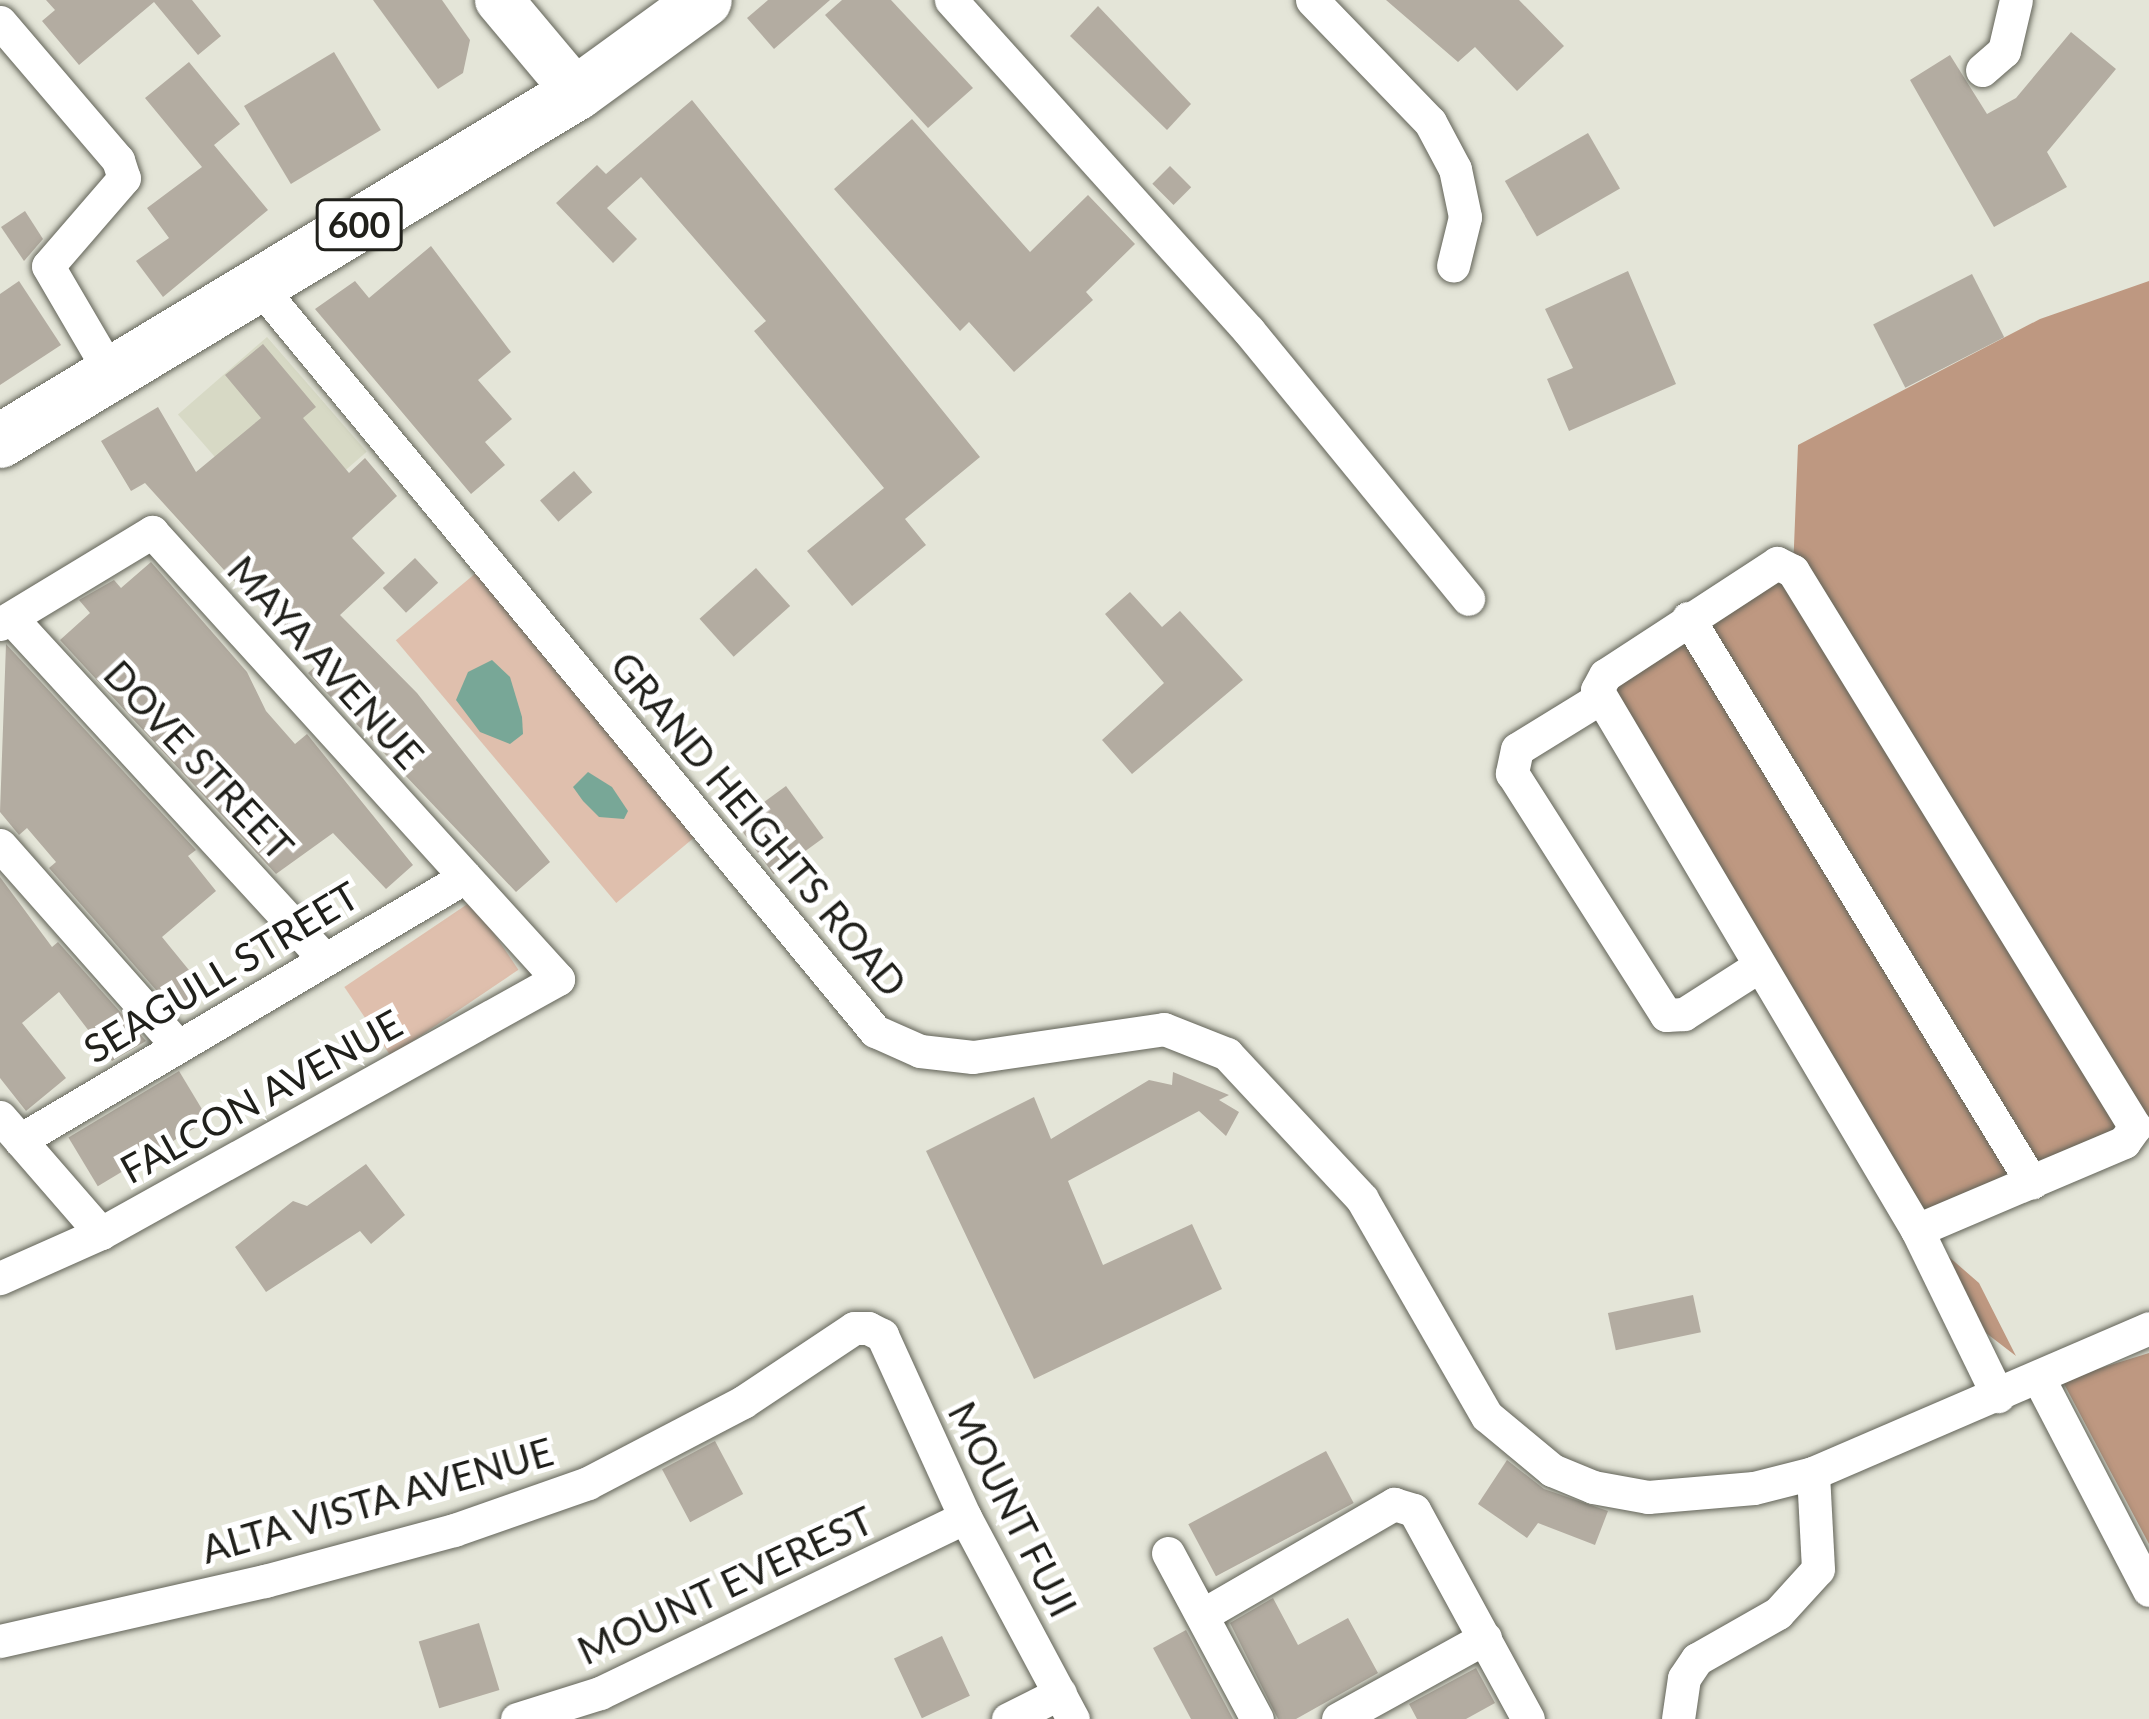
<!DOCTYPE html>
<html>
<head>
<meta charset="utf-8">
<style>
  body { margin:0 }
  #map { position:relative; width:2149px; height:1719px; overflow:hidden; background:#e4e5d8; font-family:Lato,sans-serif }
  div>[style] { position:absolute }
  .built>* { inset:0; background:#d7d9c5; transform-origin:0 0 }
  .green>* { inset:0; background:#dfbfad; transform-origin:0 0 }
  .forest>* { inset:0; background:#be9881 }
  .water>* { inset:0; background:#78a797 }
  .building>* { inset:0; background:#b3aca1; transform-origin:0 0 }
  .roads { filter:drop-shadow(0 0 3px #626358) drop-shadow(0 0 3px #626358) }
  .street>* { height:33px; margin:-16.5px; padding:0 16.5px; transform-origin:16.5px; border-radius:16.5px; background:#fff }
  .secondary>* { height:48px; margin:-24px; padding:0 24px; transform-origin:24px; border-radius:24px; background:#fff }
  .primary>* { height:54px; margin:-27px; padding:0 27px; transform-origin:27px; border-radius:27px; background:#fff }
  span { translate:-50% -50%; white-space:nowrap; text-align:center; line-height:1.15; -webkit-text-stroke:10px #fff; paint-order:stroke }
  .shield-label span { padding:3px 9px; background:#fff; border:3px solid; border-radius:9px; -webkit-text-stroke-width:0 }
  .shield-label { font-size:36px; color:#20201b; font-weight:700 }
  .street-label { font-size:39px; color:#20201b }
</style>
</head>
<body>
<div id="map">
  <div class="built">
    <div style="left:267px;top:337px;width:152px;height:118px;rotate:49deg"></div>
  </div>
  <div class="green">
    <div style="left:477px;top:572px;width:343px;height:106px;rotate:50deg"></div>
    <div style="left:472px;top:901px;width:83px;height:154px;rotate:56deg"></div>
  </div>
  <div class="forest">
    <div style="clip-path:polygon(2149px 281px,2149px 1128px,1918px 1230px,1979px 1283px,2016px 1356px,1956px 1310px,1605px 675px,1793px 571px,1798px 445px,2040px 319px)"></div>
    <div style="clip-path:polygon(2149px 1353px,2149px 1544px,2062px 1380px)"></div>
  </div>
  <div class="water">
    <div style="clip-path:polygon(492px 660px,510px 677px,522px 717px,523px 734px,510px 744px,480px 732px,456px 700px,468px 672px)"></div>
    <div style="clip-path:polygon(588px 772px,612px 787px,628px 811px,624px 819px,599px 817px,583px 801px,573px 787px)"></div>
  </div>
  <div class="building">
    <div style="clip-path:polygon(46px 0,192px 0,221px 36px,198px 55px,154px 2px,79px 65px,42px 21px,55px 10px)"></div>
    <div style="clip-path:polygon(373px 0,442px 0,470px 40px,463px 73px,438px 89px)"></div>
    <div style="clip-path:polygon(768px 0,830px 0,774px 49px,747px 18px)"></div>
    <div style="clip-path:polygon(842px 0,891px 0,973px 88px,928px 128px,825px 15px)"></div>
    <div style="clip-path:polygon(1386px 0,1519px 0,1564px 46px,1517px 91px,1475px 47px,1458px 62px)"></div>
    <div style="clip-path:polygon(1098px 6px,1191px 104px,1167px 130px,1070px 36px)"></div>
    <div style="clip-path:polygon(2071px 32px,2116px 69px,2047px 152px,2067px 187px,1994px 227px,1910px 80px,1950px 55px,1987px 114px,2016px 98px)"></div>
    <div style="left:334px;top:52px;width:91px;height:105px;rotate:59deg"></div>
    <div style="clip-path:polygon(189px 62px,240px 124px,214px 145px,268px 210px,163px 297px,136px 261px,169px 238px,147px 208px,202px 167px,145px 98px)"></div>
    <div style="clip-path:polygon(692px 100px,980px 457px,905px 519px,926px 545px,852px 606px,807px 551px,884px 488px,754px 331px,766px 321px,641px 177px,607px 208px,637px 239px,613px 263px,556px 203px,597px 165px,606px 174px)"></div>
    <div style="clip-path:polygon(912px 119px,1030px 252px,1088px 195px,1135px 244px,1086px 292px,1093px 300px,1014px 372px,969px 322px,960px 331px,834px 189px)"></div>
    <div style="left:1588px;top:133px;width:64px;height:96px;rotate:60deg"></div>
    <div style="left:1170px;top:166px;width:30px;height:25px;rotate:45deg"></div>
    <div style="clip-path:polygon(25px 211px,43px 239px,24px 261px,1px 227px)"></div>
    <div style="clip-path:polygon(431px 246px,511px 352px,478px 380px,512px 419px,485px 442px,505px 465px,471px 494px,315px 309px,355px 281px,369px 298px)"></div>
    <div style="clip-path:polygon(1628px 271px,1676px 384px,1569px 431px,1547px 379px,1573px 368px,1545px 309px)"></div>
    <div style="left:1972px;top:274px;width:71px;height:111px;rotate:63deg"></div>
    <div style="clip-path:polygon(19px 281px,61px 345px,0 385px,0 294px)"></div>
    <div style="clip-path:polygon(263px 344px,316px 407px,303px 418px,349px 473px,365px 458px,397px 496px,352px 538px,385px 573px,340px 615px,417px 693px,550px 862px,516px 892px,308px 673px,318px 664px,259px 598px,254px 603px,145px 483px,131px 491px,101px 441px,158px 407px,196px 472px,261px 418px,225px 375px)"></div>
    <div style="left:574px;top:471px;width:28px;height:45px;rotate:49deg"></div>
    <div style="left:415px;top:558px;width:34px;height:44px;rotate:47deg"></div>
    <div style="clip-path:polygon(151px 562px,247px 672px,266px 711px,295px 744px,307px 734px,413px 865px,386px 889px,333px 833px,276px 874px,60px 640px,90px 613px,79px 600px,114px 580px,121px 588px)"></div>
    <div style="left:756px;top:568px;width:51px;height:76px;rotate:48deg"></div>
    <div style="clip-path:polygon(1130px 592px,1162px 627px,1180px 611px,1243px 680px,1132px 774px,1102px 740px,1164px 683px,1105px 614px)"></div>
    <div style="clip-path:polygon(6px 644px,196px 850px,188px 856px,216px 891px,162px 937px,206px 991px,178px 1015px,49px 868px,56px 862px,27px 828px,19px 835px,0 812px)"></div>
    <div style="left:786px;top:786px;width:64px;height:62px;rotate:54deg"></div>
    <div style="clip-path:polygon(0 877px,52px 947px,58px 942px,146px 1041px,112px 1061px,59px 992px,22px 1023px,66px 1078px,26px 1111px,0 1078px)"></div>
    <div style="left:179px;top:1071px;width:57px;height:129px;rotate:59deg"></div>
    <div style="clip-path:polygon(1173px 1072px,1229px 1095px,1219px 1100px,1239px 1112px,1226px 1136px,1199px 1111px,1068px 1181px,1103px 1265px,1192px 1224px,1222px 1289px,1034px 1379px,926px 1151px,1034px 1097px,1051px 1139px,1149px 1080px,1172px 1085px)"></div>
    <div style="clip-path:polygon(366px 1164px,405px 1215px,371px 1244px,360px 1231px,266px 1292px,235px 1247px,293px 1201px,307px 1206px)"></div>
    <div style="left:1693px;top:1295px;width:38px;height:87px;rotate:78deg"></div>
    <div style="left:715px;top:1441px;width:60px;height:60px;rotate:62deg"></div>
    <div style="left:1326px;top:1451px;width:59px;height:156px;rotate:62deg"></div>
    <div style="clip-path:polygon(1507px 1460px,1544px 1489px,1608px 1511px,1595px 1545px,1538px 1523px,1527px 1538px,1478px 1504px)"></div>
    <div style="clip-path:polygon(1273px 1598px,1298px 1645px,1348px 1618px,1378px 1673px,1296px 1719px,1278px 1719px,1230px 1623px)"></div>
    <div style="left:479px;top:1623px;width:70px;height:63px;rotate:73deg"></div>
    <div style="clip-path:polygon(1186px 1630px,1233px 1719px,1191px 1719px,1153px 1648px)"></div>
    <div style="left:942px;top:1636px;width:66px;height:53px;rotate:65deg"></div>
    <div style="clip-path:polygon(1476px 1668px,1495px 1703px,1466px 1719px,1417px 1719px,1409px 1704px)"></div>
  </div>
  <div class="roads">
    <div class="street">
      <div style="left:951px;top:0;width:445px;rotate:48deg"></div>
      <div style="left:1249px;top:331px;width:346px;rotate:50.7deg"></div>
      <div style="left:1312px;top:0;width:170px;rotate:46deg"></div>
      <div style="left:1430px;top:122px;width:53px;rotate:62deg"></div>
      <div style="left:1455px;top:169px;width:49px;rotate:78.2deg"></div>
      <div style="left:1465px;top:217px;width:50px;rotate:103.8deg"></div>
      <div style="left:0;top:22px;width:182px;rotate:49.5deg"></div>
      <div style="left:118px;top:160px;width:19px;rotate:72deg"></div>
      <div style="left:124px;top:178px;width:116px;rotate:130.8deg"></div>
      <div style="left:48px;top:266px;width:125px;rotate:59.7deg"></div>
      <div style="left:1982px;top:70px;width:29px;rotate:-41deg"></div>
      <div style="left:2004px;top:51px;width:52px;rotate:-76.8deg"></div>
      <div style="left:259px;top:286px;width:967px;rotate:50.41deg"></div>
      <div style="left:875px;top:1031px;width:49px;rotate:24deg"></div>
      <div style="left:920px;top:1051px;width:53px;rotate:6.5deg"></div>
      <div style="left:973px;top:1057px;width:193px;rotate:-8.3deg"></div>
      <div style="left:1164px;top:1029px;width:68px;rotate:21.6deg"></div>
      <div style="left:1227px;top:1054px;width:198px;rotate:47deg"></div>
      <div style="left:1362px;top:1199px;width:250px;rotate:60.1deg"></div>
      <div style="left:1487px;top:1416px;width:85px;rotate:39.7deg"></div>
      <div style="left:1552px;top:1470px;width:44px;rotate:22.5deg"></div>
      <div style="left:1593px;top:1487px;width:56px;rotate:10.3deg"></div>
      <div style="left:1648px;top:1497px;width:106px;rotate:-4.9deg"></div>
      <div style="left:1754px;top:1488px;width:61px;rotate:-14.3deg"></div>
      <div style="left:1813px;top:1473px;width:366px;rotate:-23.3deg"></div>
      <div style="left:11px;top:618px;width:464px;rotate:47.4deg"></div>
      <div style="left:1688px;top:618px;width:661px;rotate:58.66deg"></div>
      <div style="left:0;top:624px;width:178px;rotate:-31.2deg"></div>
      <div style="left:152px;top:532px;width:604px;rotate:47.75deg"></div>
      <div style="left:558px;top:979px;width:523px;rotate:150.93deg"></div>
      <div style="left:101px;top:1233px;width:111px;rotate:156deg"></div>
      <div style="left:1600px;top:698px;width:97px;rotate:148.4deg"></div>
      <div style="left:1517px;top:749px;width:25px;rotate:102deg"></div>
      <div style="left:1512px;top:773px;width:287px;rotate:57.5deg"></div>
      <div style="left:1666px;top:1015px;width:18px;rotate:-3deg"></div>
      <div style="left:1684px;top:1014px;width:89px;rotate:-32.6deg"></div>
      <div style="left:0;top:845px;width:268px;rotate:48.5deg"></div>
      <div style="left:0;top:1117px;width:154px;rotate:49deg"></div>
      <div style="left:20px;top:1140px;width:517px;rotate:-30.58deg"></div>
      <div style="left:1917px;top:1230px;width:225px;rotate:-23deg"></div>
      <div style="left:2124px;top:1142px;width:19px;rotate:-54deg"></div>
      <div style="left:2135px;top:1127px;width:653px;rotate:-121.6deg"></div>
      <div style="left:1793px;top:571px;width:18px;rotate:-153deg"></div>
      <div style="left:1777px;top:563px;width:205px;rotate:146.9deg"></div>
      <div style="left:1605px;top:675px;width:17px;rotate:118deg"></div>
      <div style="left:1597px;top:690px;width:628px;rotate:59.35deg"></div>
      <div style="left:1917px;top:1230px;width:185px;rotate:64deg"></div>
      <div style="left:2038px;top:1377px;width:240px;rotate:62.5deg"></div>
      <div style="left:1168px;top:1553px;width:188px;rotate:61.8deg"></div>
      <div style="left:1204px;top:1614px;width:220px;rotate:-30.1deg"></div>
      <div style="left:1394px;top:1504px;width:21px;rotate:17deg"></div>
      <div style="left:1414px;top:1510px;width:238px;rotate:61.4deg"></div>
      <div style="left:0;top:1641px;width:272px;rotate:-12.8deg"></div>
      <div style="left:265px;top:1581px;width:196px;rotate:-15.1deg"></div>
      <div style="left:454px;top:1530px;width:142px;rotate:-19.3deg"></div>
      <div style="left:588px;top:1483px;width:175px;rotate:-27.6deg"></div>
      <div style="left:743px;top:1402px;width:133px;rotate:-33.7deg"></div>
      <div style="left:854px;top:1328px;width:14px"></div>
      <div style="left:868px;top:1328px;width:16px;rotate:27deg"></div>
      <div style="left:882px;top:1335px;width:200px;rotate:65.5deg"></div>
      <div style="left:965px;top:1517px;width:229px;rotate:61.9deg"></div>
      <div style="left:517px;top:1719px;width:87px;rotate:-17.4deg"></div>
      <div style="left:600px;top:1693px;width:405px;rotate:-25.7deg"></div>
      <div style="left:1008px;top:1719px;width:58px;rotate:-26.6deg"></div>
      <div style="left:1338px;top:1719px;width:168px;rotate:-28.9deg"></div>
      <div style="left:1678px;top:1719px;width:41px;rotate:-81.7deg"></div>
      <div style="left:1684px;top:1678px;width:23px;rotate:-56deg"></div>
      <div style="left:1697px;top:1659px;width:93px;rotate:-29.6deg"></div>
      <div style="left:1778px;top:1613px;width:59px;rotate:-47.7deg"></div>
      <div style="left:1818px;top:1569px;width:96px;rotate:-93deg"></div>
    </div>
    <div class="secondary">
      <div style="left:499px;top:0;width:121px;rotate:50deg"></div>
    </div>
    <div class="primary">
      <div style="left:0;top:441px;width:674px;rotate:-31.1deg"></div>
      <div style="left:577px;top:93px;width:158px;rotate:-36deg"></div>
    </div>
  </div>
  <div class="shield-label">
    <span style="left:359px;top:225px">600</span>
  </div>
  <div class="street-label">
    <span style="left:326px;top:662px;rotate:48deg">MAYA AVENUE</span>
    <span style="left:199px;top:760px;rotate:47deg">DOVE STREET</span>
    <span style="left:759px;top:824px;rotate:50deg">GRAND HEIGHTS ROAD</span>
    <span style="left:221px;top:972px;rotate:-31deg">SEAGULL STREET</span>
    <span style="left:261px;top:1096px;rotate:-29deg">FALCON AVENUE</span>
    <span style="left:377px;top:1500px;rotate:-16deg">ALTA VISTA AVENUE</span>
    <span style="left:1013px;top:1509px;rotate:63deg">MOUNT FUJI</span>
    <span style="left:725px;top:1585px;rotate:-25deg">MOUNT EVEREST</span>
  </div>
</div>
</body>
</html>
